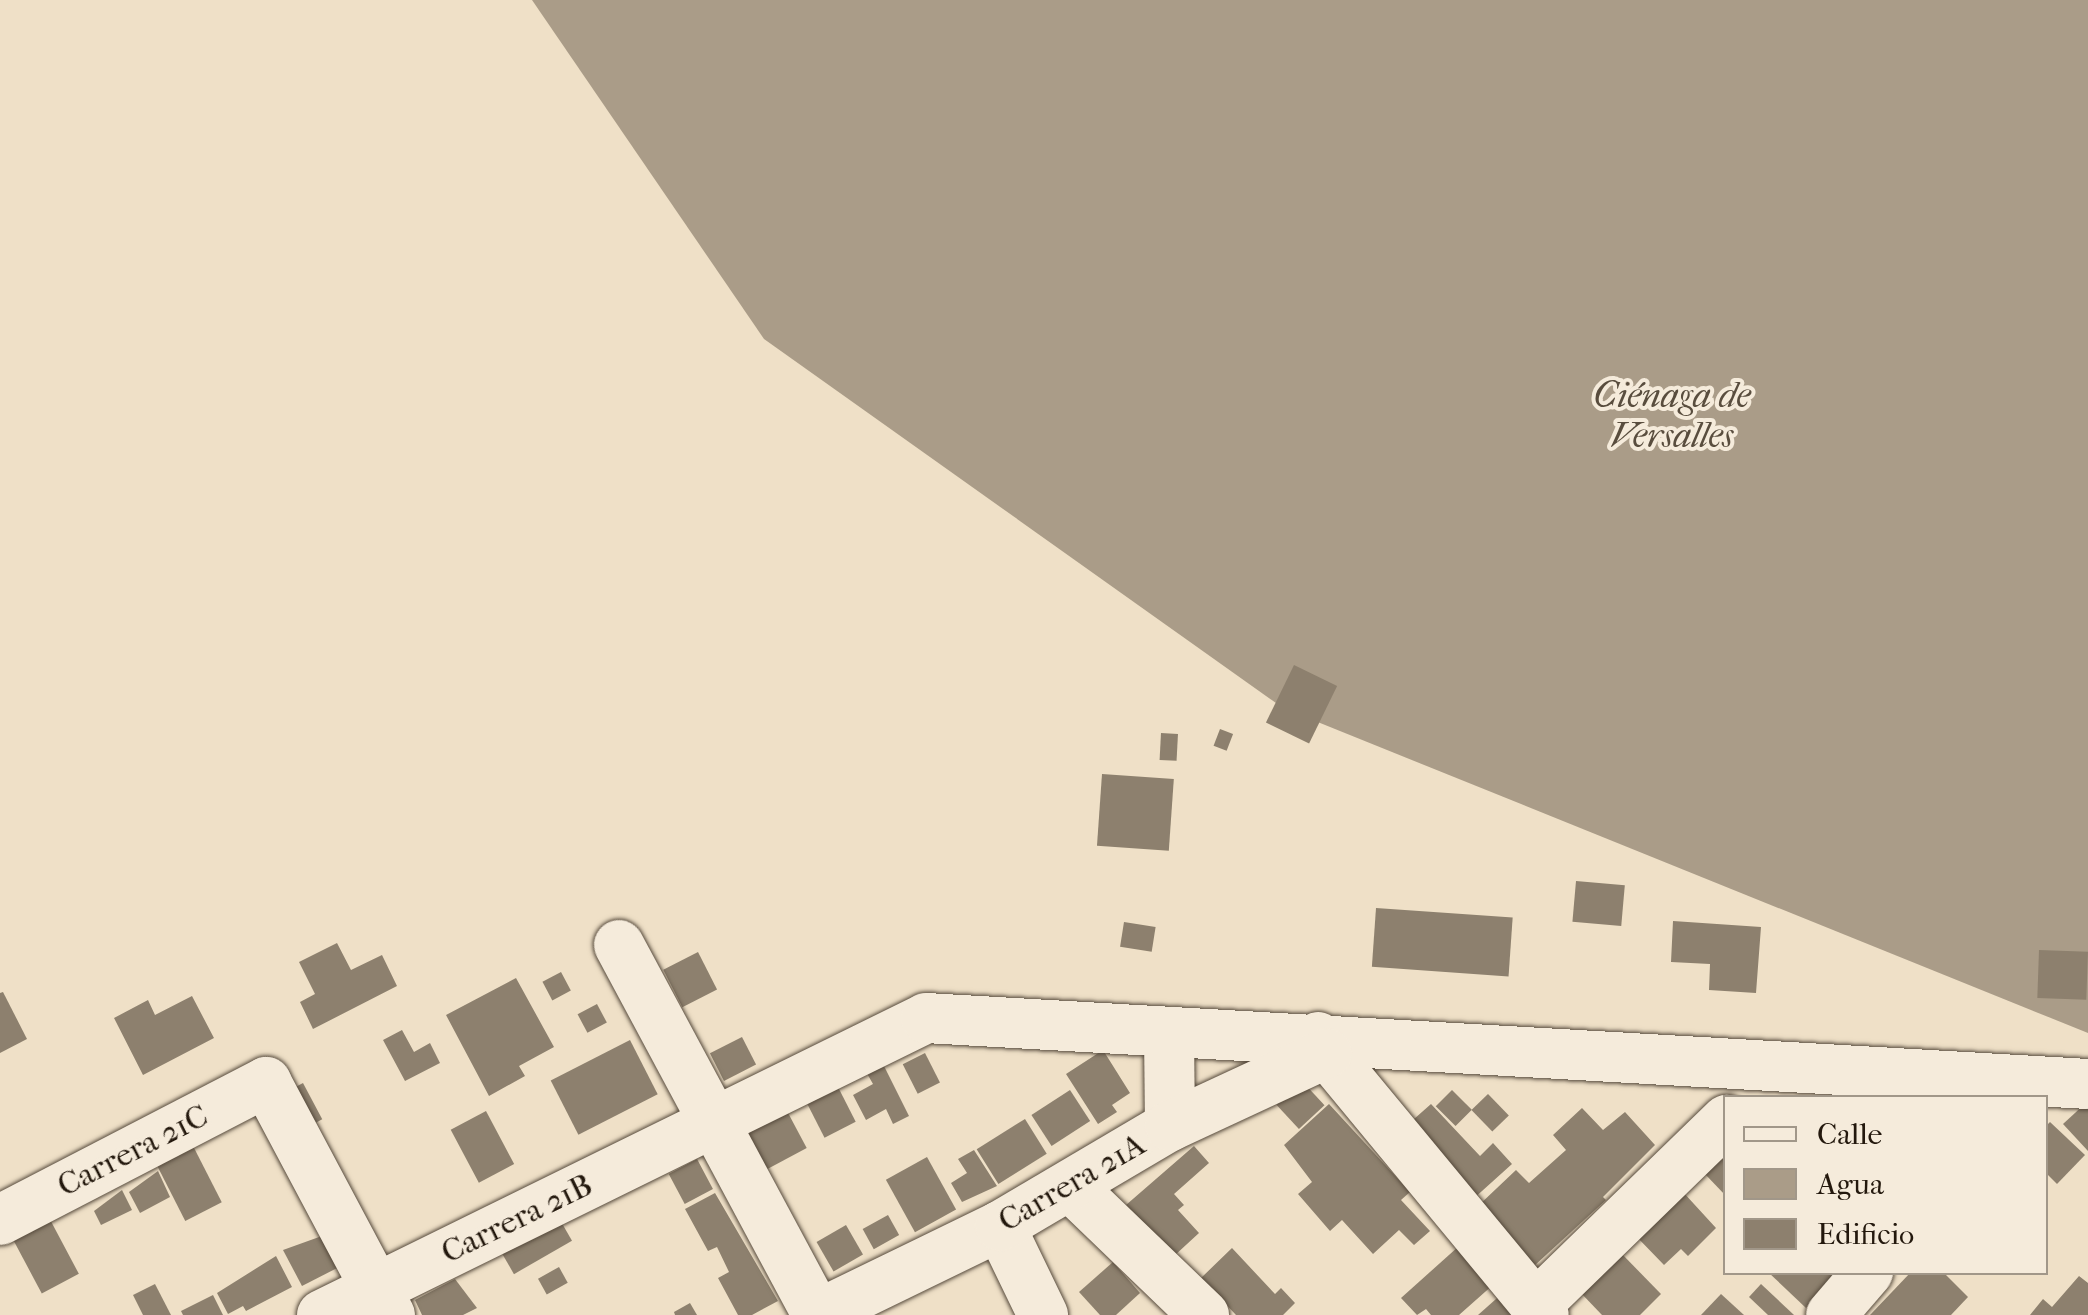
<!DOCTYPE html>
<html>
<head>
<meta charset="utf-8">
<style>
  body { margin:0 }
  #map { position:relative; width:2088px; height:1315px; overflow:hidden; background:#efe0c7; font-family:"IM FELL French Canon",serif }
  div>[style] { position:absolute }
  .water>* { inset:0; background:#aa9c88 }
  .building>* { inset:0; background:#8d806e; transform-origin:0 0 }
  .roads { filter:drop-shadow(0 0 2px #564a3c) drop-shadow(0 0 2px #564a3c) }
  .minor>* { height:50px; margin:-25px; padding:0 25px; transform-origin:25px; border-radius:25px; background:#f5ebdb }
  span { translate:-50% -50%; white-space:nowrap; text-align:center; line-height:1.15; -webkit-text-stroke:8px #f5ebdb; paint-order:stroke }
  .street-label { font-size:32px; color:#23180d }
  .water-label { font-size:35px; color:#594d3e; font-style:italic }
  .legend { position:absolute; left:1723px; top:1095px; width:325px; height:180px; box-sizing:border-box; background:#f5ebdb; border:2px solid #a19789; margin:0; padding:12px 18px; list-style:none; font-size:30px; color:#23180d }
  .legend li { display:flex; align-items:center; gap:20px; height:50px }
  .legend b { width:50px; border:2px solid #a19789 }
</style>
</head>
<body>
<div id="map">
  <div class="water">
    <div style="clip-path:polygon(532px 0,2088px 0,2088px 1033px,1283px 708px,764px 339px)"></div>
  </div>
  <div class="building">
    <div style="left:1294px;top:665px;width:48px;height:64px;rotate:26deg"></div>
    <div style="left:1220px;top:729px;width:14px;height:18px;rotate:21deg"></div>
    <div style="left:1161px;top:733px;width:17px;height:27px;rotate:3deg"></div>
    <div style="left:1102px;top:774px;width:72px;height:72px;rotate:4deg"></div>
    <div style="left:1576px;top:881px;width:49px;height:41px;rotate:5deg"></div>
    <div style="left:1376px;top:908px;width:137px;height:59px;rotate:4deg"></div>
    <div style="clip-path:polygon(1673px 921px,1761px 927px,1756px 993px,1709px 990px,1710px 964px,1671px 962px)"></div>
    <div style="left:1124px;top:922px;width:32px;height:25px;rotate:9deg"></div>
    <div style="clip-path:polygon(337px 943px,351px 970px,382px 955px,397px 986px,313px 1029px,300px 1002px,315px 994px,299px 962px)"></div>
    <div style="left:2039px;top:950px;width:49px;height:48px;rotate:2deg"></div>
    <div style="left:698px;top:952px;width:42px;height:39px;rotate:63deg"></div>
    <div style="left:561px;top:972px;width:21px;height:21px;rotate:62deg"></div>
    <div style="clip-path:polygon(516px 978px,554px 1047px,519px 1066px,525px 1076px,489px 1096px,446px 1015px)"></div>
    <div style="clip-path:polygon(3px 992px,27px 1039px,0 1053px,0 993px)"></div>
    <div style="clip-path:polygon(192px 996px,214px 1038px,143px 1075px,114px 1018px,148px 1000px,155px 1015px)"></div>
    <div style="left:597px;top:1004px;width:21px;height:22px;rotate:62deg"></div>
    <div style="clip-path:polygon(402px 1030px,414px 1052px,430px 1043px,440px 1063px,405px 1081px,383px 1040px)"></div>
    <div style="left:742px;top:1037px;width:31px;height:36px;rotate:63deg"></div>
    <div style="left:630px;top:1040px;width:61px;height:89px;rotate:63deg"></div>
    <div style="clip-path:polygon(1103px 1050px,1130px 1093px,1112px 1105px,1117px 1112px,1098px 1124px,1066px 1074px)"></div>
    <div style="left:925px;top:1053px;width:33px;height:25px;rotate:63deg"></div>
    <div style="clip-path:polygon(882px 1062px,909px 1116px,893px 1124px,886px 1109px,866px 1120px,853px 1095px,873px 1084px,865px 1070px)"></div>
    <div style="left:1302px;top:1081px;width:33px;height:35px;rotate:47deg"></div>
    <div style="left:303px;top:1083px;width:41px;height:18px;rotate:62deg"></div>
    <div style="left:838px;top:1087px;width:39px;height:35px;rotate:63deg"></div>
    <div style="left:1070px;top:1090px;width:37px;height:46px;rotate:57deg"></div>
    <div style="left:1452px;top:1090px;width:28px;height:23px;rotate:45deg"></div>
    <div style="left:1488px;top:1094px;width:30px;height:23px;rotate:46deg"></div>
    <div style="clip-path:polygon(2088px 1101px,2088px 1151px,2063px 1124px)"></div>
    <div style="clip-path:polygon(1329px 1104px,1410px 1192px,1401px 1200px,1430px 1231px,1414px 1245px,1399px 1230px,1373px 1254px,1342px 1220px,1330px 1231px,1298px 1194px,1312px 1182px,1284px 1145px)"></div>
    <div style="clip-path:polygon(1431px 1104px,1480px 1156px,1493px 1143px,1512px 1164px,1472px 1200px,1405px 1127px)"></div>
    <div style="clip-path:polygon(1582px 1108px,1603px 1130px,1625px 1112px,1655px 1145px,1603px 1197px,1606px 1200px,1534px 1266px,1478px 1206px,1516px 1170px,1529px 1183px,1566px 1150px,1553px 1135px)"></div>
    <div style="left:486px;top:1111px;width:60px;height:40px;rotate:62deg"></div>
    <div style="left:787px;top:1111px;width:42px;height:45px;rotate:62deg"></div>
    <div style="left:1025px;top:1119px;width:41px;height:57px;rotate:58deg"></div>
    <div style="clip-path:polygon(2050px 1122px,2085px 1155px,2057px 1184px,2046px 1173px,2046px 1126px)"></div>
    <div style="left:190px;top:1140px;width:70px;height:41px;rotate:63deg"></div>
    <div style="clip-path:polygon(1194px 1146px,1209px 1163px,1174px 1194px,1184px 1205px,1178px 1210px,1199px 1233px,1174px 1256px,1126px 1205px)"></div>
    <div style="clip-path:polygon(974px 1150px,997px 1186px,962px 1202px,951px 1183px,967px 1173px,958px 1159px)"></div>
    <div style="left:927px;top:1157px;width:60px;height:47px;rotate:61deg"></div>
    <div style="clip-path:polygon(1720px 1157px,1726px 1162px,1726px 1196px,1704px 1173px)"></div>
    <div style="left:697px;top:1159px;width:34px;height:32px;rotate:62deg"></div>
    <div style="clip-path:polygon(158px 1171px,170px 1197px,140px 1213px,129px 1192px)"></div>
    <div style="clip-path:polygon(122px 1190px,132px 1210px,101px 1225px,94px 1211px)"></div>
    <div style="clip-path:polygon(1683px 1192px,1716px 1228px,1688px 1256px,1681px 1249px,1664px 1265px,1634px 1234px)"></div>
    <div style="clip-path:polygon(715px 1193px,778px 1301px,752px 1315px,738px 1315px,718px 1278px,729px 1272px,717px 1247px,708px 1251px,685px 1209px)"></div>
    <div style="left:552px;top:1206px;width:40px;height:67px;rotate:60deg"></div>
    <div style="left:46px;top:1212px;width:70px;height:42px;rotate:62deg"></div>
    <div style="left:888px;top:1215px;width:23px;height:29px;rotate:61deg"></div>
    <div style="left:846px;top:1225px;width:34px;height:34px;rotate:60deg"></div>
    <div style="clip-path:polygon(333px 1232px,343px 1265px,302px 1286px,283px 1250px)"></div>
    <div style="clip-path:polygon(1459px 1246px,1494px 1284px,1459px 1315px,1431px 1315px,1426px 1309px,1417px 1315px,1401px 1298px)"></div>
    <div style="clip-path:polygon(1232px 1248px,1275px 1294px,1281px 1288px,1295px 1303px,1283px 1315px,1236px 1315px,1201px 1278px)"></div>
    <div style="clip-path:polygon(1620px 1252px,1661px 1294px,1640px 1315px,1602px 1315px,1579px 1291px)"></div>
    <div style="clip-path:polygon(276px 1256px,292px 1287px,246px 1311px,243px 1306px,228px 1314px,217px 1293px)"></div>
    <div style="clip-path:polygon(1113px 1262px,1140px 1293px,1116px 1315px,1100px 1315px,1079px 1292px)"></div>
    <div style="left:559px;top:1267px;width:18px;height:24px;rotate:61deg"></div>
    <div style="clip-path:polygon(1768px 1272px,1839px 1272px,1806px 1308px)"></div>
    <div style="clip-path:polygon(1911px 1272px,1943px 1272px,1968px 1297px,1951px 1315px,1870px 1315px)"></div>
    <div style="clip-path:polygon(2079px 1276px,2088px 1283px,2088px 1315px,2030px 1315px,2043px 1299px,2052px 1307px)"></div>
    <div style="clip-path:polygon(455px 1279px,477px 1308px,463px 1315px,422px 1315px,415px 1300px)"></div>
    <div style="clip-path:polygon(155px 1284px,171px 1315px,143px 1315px,133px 1295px)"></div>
    <div style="clip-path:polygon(1761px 1284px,1794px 1315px,1768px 1315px,1749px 1297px)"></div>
    <div style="clip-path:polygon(1505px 1290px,1529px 1315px,1478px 1315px,1496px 1299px)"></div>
    <div style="clip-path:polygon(1721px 1294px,1744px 1315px,1701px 1315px)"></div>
    <div style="clip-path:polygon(213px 1295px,223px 1315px,183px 1315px,181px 1311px)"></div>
    <div style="clip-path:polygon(690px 1303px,697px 1315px,675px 1315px,674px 1312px)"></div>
  </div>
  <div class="roads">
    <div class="minor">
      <div style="left:619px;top:945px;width:420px;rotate:61.8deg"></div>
      <div style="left:1169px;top:1032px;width:94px;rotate:89.4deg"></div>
      <div style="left:1318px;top:1037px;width:18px;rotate:61deg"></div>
      <div style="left:1327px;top:1053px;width:340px;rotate:50.4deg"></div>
      <div style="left:1070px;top:1186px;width:186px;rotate:43.9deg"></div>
      <div style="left:0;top:1220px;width:300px;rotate:-27.4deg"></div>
      <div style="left:266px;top:1082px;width:264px;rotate:62deg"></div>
      <div style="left:1000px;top:1226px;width:99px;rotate:64.2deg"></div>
      <div style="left:1535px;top:1306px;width:267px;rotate:-44.2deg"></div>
      <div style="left:322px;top:1315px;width:673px;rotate:-26.18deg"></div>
      <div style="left:926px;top:1018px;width:1164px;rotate:3.25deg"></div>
      <div style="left:817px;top:1315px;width:203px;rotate:-25.9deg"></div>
      <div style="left:1000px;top:1226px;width:197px;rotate:-30.5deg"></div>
      <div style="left:1170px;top:1126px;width:173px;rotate:-24.9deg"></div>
      <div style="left:1831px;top:1315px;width:57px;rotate:-49.3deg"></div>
    </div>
  </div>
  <div class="street-label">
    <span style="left:133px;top:1151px;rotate:-27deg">Carrera 21C</span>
    <span style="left:1072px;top:1183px;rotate:-30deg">Carrera 21A</span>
    <span style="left:517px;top:1219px;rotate:-26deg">Carrera 21B</span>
  </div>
  <div class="water-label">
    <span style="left:1672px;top:416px">Ciénaga de<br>Versalles</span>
  </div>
  <ul class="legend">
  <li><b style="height:12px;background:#f5ebdb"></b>Calle</li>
  <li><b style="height:28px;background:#aa9c88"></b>Agua</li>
  <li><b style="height:28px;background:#8d806e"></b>Edificio</li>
  </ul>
</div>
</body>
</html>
